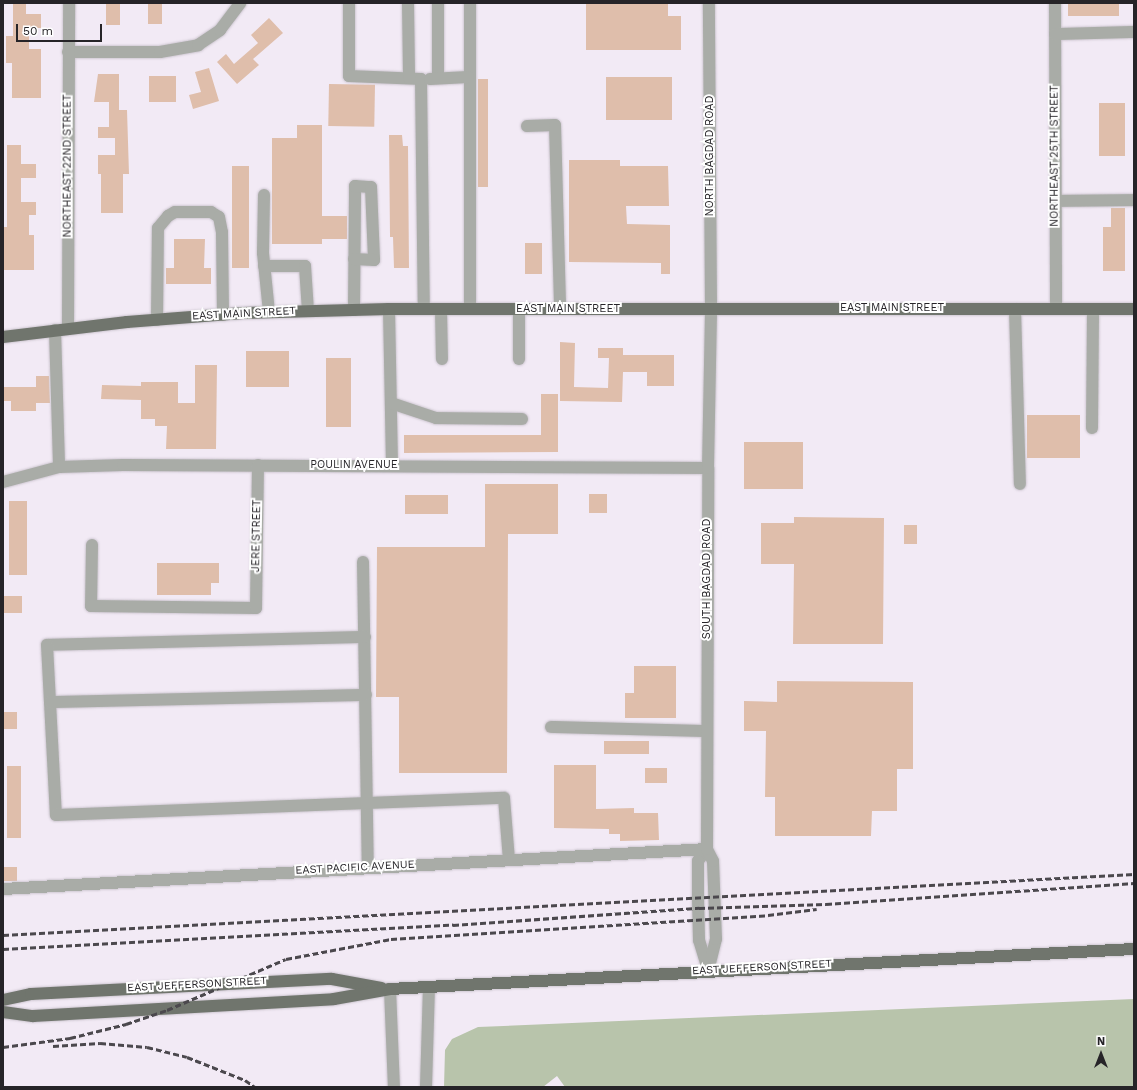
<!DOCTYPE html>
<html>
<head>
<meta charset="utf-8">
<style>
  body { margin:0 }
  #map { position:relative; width:1137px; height:1090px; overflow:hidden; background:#f2eaf5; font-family:"Work Sans",sans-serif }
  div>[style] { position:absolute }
  .green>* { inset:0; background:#b8c4ab }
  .building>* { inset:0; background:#dfbeab; transform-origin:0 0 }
  .roads { filter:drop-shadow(0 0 1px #cdc6d0) drop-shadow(0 0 1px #cdc6d0) }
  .minor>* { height:12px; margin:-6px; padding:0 6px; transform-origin:6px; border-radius:6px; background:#a9aca7 }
  .major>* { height:12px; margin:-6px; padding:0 6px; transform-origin:6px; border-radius:6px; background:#70756d }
  .rail>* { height:3px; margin-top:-1.5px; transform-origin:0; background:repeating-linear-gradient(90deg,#4b484d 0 6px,transparent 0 9px) }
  span { translate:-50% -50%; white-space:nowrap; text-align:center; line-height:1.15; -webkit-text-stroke:4px #fff; paint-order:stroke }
  .street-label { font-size:11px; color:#262428 }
  .frame { position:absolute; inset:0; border:4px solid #262428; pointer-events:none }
  .north { position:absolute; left:1081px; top:1034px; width:40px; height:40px; -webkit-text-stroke:3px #fff; paint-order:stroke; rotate:0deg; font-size:11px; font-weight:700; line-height:16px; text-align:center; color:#262428 }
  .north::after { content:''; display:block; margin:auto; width:14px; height:18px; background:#262428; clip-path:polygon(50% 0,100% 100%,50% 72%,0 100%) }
  .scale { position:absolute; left:16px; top:24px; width:86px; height:18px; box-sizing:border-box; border:2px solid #262428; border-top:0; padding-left:5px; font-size:12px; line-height:14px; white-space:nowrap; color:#262428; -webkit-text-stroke:3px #fff; paint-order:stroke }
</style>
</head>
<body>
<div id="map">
  <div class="green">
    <div style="clip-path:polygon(1134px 999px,1134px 1087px,565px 1087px,557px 1076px,543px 1087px,444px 1087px,445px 1050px,452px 1039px,478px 1027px)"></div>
  </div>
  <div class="building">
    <div style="clip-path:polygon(13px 3px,26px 3px,26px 14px,41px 14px,41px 28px,29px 28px,29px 49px,41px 49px,41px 98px,12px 98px,12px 63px,6px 63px,6px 36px,13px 36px)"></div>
    <div style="left:106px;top:3px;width:14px;height:22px"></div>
    <div style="left:148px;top:3px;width:14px;height:21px"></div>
    <div style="clip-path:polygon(586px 3px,668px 3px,668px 16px,681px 16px,681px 50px,586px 50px)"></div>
    <div style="left:1068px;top:3px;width:51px;height:13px"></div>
    <div style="clip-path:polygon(269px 18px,283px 33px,253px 59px,259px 65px,237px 84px,217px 62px,226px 54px,234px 64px,258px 43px,251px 35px)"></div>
    <div style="clip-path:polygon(209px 68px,219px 101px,193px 109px,189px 95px,201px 92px,195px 72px)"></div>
    <div style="clip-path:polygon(98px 74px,119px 74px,119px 110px,127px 110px,129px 174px,123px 174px,123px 213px,101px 213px,101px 174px,98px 174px,98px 155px,115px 155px,115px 138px,98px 138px,98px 127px,109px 127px,109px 102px,94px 102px)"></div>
    <div style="left:149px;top:76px;width:27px;height:26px"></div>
    <div style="left:606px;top:77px;width:66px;height:43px"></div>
    <div style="left:478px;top:79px;width:10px;height:108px"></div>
    <div style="left:329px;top:84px;width:46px;height:42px;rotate:1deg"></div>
    <div style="left:1099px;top:103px;width:26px;height:53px"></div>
    <div style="clip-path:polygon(297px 125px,322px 125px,322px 216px,347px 216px,347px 239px,322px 239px,322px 244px,272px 244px,272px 138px,297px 138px)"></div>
    <div style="clip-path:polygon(389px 135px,402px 135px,403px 146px,408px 146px,409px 268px,394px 268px,393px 237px,390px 237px)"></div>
    <div style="clip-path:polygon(7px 145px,21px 145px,21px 164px,36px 164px,36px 178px,21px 178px,21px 202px,36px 202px,36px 215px,29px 215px,29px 235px,34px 235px,34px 270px,3px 270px,3px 227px,7px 227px)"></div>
    <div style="clip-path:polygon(569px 160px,620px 160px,620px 166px,668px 166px,669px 206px,626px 206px,627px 224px,670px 225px,670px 274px,661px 274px,661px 263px,569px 262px)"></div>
    <div style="left:232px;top:166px;width:17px;height:102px"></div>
    <div style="clip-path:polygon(1111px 208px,1125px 208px,1125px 271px,1103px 271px,1103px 227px,1111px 227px)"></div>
    <div style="clip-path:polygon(174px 239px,205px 239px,204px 268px,211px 268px,211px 284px,166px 284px,166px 268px,174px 268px)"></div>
    <div style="left:525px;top:243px;width:17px;height:31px"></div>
    <div style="clip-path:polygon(560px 342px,575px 343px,574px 387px,608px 388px,609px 358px,598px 358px,598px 348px,623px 348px,623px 355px,674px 355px,674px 386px,647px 386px,647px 372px,623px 372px,622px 402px,560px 401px)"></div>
    <div style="left:246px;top:351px;width:43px;height:36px"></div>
    <div style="left:326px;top:358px;width:25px;height:69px"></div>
    <div style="clip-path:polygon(195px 365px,217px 365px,216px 449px,166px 449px,167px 426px,155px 426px,155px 419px,141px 419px,141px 400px,101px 399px,102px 385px,141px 386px,141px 382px,178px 382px,178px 403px,195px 403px)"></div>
    <div style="clip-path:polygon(36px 376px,49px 376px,50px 403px,36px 403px,36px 411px,11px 411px,11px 401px,3px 401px,3px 387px,36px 387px)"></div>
    <div style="clip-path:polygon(541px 394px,558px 394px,558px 452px,404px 453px,404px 435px,541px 435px)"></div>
    <div style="left:1027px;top:415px;width:53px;height:43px"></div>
    <div style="left:744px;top:442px;width:59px;height:47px"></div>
    <div style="clip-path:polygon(485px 484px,558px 484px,558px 534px,508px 534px,507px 773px,399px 773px,399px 697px,376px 697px,377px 547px,485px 547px)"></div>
    <div style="left:589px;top:494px;width:18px;height:19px"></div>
    <div style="left:405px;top:495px;width:43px;height:19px"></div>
    <div style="left:9px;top:501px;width:18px;height:74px"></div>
    <div style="clip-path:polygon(794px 517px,884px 518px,883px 644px,793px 644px,794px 564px,761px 564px,761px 523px,794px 523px)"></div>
    <div style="left:904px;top:525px;width:13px;height:19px"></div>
    <div style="clip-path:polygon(157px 563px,219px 563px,219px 583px,211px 583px,211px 595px,157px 595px)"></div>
    <div style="left:3px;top:596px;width:19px;height:17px"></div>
    <div style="clip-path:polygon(634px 666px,676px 666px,676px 718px,625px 718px,625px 693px,634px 693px)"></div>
    <div style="clip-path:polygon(777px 681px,913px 682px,913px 769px,897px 769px,897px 811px,872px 811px,871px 836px,775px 836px,775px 797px,765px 797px,766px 731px,744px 731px,744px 701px,777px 702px)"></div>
    <div style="left:3px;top:712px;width:14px;height:17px"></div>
    <div style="left:604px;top:741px;width:45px;height:13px"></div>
    <div style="clip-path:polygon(554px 765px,596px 765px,596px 809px,634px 808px,634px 813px,658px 813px,659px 840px,620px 841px,620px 834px,609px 834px,609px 829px,554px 828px)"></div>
    <div style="left:7px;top:766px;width:14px;height:72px"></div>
    <div style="left:645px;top:768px;width:22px;height:15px"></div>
    <div style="left:3px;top:867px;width:14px;height:14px"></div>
  </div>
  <div class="roads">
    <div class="minor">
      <div style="left:349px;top:3px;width:73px;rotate:90deg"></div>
      <div style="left:349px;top:76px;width:72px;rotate:2.4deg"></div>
      <div style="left:421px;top:79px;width:230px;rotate:89.3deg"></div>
      <div style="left:408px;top:3px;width:75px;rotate:89.2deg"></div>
      <div style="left:438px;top:3px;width:75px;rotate:90deg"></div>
      <div style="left:470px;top:3px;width:306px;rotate:90deg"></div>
      <div style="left:1055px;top:3px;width:306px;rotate:89.8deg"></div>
      <div style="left:1055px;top:34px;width:79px;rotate:-1.5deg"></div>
      <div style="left:68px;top:52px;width:92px"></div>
      <div style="left:160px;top:52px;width:39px;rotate:-10deg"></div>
      <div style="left:198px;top:45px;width:27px;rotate:-34deg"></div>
      <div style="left:220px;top:30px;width:34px;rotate:-53deg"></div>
      <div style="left:430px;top:79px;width:38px;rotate:-3deg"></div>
      <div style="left:527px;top:126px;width:28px;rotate:-2deg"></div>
      <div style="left:555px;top:125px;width:184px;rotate:88.4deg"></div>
      <div style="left:264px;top:195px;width:58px;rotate:91deg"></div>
      <div style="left:263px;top:253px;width:59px;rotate:84.2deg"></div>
      <div style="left:1055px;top:201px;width:79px;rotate:-0.7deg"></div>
      <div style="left:264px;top:266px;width:41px"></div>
      <div style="left:305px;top:266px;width:45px;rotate:86.2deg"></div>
      <div style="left:389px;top:309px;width:155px;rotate:88.9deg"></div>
      <div style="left:441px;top:309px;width:50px;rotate:88.9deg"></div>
      <div style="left:519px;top:309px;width:50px;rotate:90deg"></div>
      <div style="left:1015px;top:309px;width:175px;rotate:88.4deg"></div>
      <div style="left:354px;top:310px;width:124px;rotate:-89.5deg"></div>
      <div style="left:355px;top:186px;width:16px;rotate:4deg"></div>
      <div style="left:371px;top:187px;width:73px;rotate:87.6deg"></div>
      <div style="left:374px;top:260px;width:20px;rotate:-177deg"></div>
      <div style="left:157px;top:320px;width:92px;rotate:-89.4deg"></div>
      <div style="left:158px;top:228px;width:16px;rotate:-50deg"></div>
      <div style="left:168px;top:216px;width:8px;rotate:-30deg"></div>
      <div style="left:175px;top:212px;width:36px"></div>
      <div style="left:211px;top:212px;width:9px;rotate:32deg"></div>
      <div style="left:219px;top:217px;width:15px;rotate:79deg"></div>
      <div style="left:222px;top:232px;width:83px;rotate:89.3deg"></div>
      <div style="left:68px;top:329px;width:326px;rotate:-89.8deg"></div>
      <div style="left:55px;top:330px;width:137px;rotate:88.3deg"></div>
      <div style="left:391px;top:403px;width:47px;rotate:18.4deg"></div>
      <div style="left:436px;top:418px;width:86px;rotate:0.7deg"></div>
      <div style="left:1092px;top:428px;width:119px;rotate:-89.5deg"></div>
      <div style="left:3px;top:482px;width:58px;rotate:-15deg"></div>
      <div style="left:59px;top:467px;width:64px;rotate:-1.8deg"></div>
      <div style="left:123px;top:465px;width:585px;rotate:0.29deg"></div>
      <div style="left:92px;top:545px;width:61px;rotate:90.9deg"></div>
      <div style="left:91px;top:606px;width:165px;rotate:0.7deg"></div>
      <div style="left:256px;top:608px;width:143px;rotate:-89.2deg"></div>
      <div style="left:363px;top:562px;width:305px;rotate:89.1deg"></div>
      <div style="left:365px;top:637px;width:318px;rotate:178.6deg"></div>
      <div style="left:47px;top:645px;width:170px;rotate:87deg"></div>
      <div style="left:56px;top:815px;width:448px;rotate:-2.2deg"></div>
      <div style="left:504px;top:798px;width:62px;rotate:85.4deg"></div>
      <div style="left:50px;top:702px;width:316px;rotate:-1.3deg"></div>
      <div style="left:551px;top:727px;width:156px;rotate:1.5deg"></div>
      <div style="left:707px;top:849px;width:15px;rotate:127deg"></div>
      <div style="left:698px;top:861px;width:37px;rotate:90deg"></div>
      <div style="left:698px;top:898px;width:42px;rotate:88.6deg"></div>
      <div style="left:699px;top:940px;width:30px;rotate:73deg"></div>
      <div style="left:3px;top:889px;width:705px;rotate:-3.25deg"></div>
      <div style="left:708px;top:971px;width:33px;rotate:-76deg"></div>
      <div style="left:716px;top:939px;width:78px;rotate:-92.2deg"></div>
      <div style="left:713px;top:861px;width:13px;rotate:-117deg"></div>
      <div style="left:707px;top:849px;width:381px;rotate:-89.8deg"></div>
      <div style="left:708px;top:468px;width:160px;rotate:-88.9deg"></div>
      <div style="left:711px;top:308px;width:305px;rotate:-90.4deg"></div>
      <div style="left:390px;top:989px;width:98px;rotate:87.7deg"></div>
      <div style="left:426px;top:1087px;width:100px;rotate:-88.3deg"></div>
    </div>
    <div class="major">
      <div style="left:3px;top:337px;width:125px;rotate:-6.9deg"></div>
      <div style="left:127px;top:322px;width:116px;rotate:-4.4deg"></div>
      <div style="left:243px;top:313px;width:146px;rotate:-1.6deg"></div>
      <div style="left:389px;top:309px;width:745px"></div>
      <div style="left:3px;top:1000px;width:29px;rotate:-12deg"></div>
      <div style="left:31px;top:994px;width:301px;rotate:-2.9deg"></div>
      <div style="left:332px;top:979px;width:50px;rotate:10.4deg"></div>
      <div style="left:3px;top:1012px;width:30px;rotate:8deg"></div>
      <div style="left:33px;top:1016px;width:301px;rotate:-3.2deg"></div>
      <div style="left:334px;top:999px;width:57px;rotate:-10.1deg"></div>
      <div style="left:390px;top:989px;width:745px;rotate:-3.08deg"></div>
    </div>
  </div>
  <div class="rail">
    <div style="left:3px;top:935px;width:1133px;rotate:-3.09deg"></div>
    <div style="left:3px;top:949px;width:451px;rotate:-3.1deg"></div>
    <div style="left:453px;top:925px;width:247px;rotate:-4deg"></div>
    <div style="left:699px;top:908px;width:127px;rotate:-1.8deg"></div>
    <div style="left:826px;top:904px;width:309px;rotate:-3.9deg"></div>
    <div style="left:53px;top:1046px;width:47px;rotate:-3.7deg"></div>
    <div style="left:100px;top:1043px;width:47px;rotate:4.9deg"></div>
    <div style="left:147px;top:1047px;width:41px;rotate:14deg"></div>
    <div style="left:187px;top:1057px;width:62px;rotate:21.6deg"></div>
    <div style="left:245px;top:1080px;width:12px;rotate:35deg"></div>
    <div style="left:3px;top:1047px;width:68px;rotate:-7.7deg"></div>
    <div style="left:70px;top:1038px;width:58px;rotate:-14deg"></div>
    <div style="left:126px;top:1024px;width:43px;rotate:-18.9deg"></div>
    <div style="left:167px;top:1010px;width:129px;rotate:-23.2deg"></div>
    <div style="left:286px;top:959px;width:107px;rotate:-10.8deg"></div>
    <div style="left:391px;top:939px;width:378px;rotate:-3.6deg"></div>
    <div style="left:768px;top:915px;width:49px;rotate:-7deg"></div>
  </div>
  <div class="street-label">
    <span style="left:710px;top:156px;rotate:-90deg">NORTH BAGDAD ROAD</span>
    <span style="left:1055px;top:156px;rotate:-90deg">NORTHEAST 25TH STREET</span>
    <span style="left:68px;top:166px;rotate:-90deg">NORTHEAST 22ND STREET</span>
    <span style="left:892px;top:308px">EAST MAIN STREET</span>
    <span style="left:568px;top:309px">EAST MAIN STREET</span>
    <span style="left:244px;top:314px;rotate:-3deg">EAST MAIN STREET</span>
    <span style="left:354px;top:465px">POULIN AVENUE</span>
    <span style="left:257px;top:536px;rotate:-89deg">JERE STREET</span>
    <span style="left:707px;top:579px;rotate:-90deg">SOUTH BAGDAD ROAD</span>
    <span style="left:355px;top:868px;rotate:-3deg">EAST PACIFIC AVENUE</span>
    <span style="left:762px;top:968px;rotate:-3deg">EAST JEFFERSON STREET</span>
    <span style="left:197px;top:985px;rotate:-3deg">EAST JEFFERSON STREET</span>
  </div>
  <div class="frame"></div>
  <div class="north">N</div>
  <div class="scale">50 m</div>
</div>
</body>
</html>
